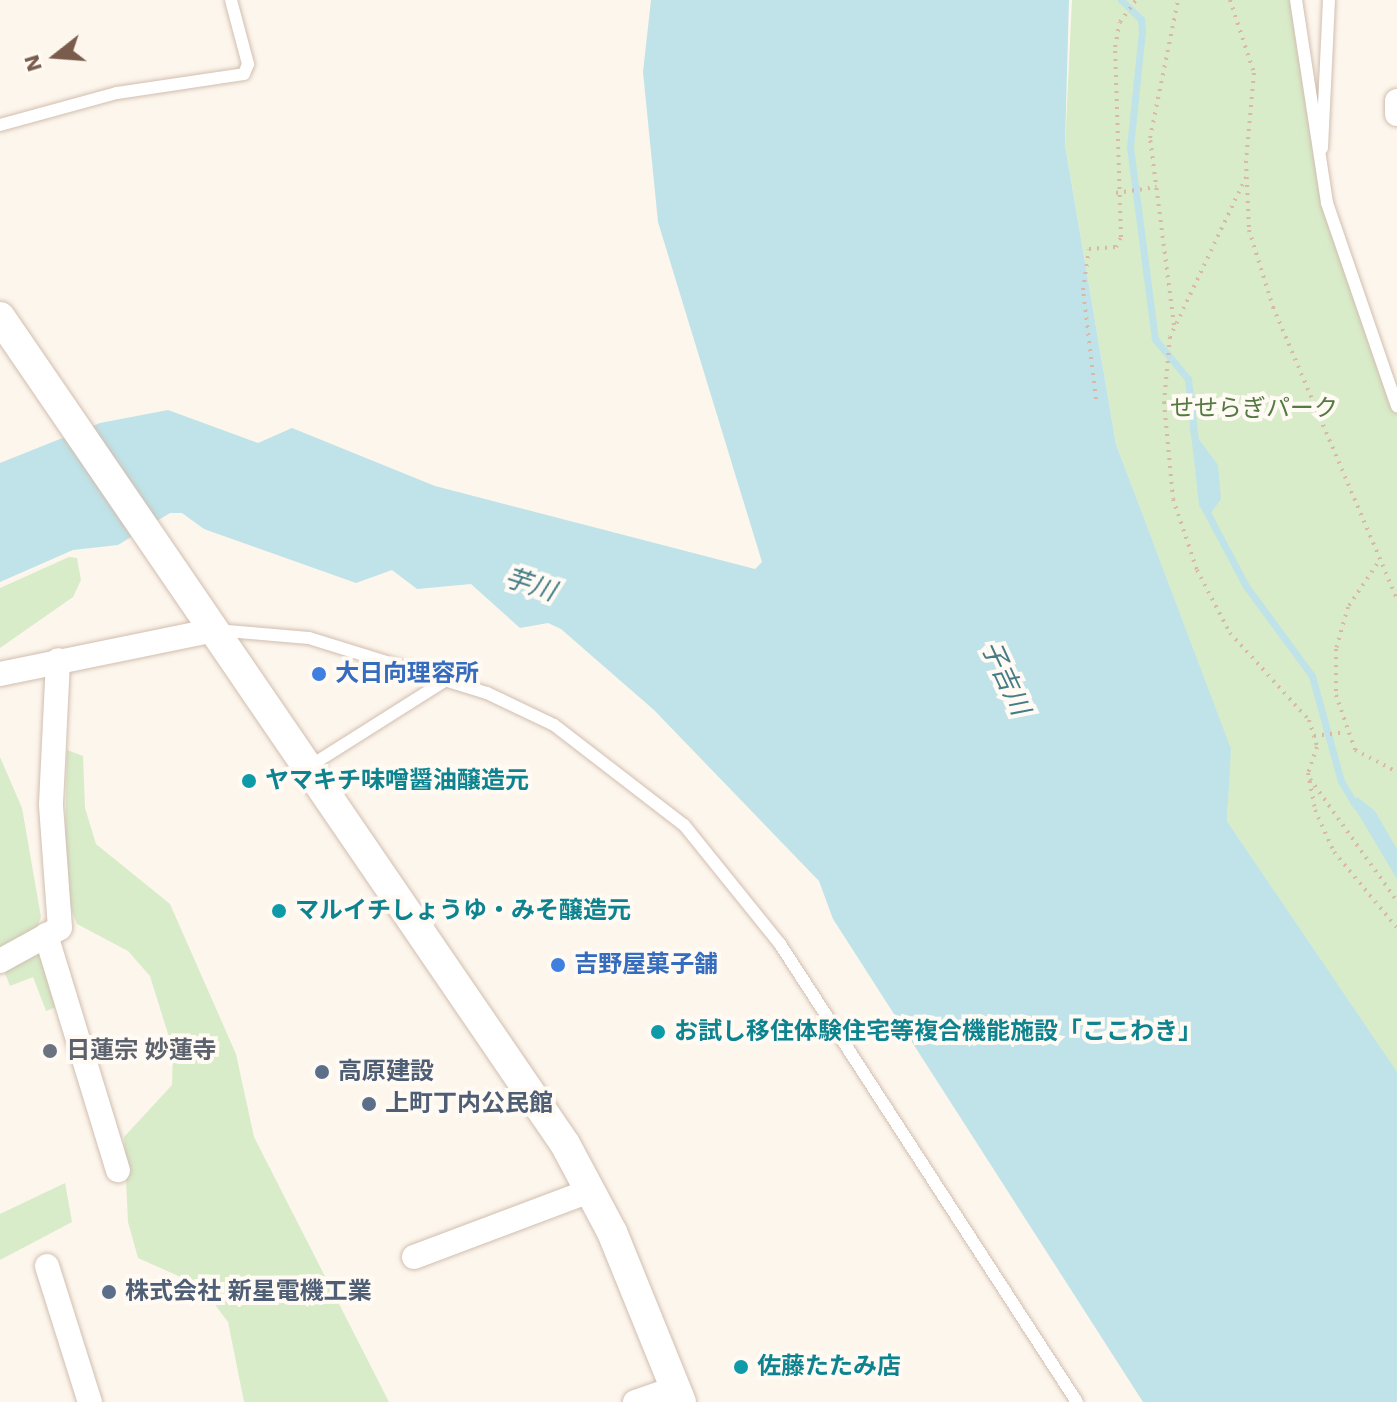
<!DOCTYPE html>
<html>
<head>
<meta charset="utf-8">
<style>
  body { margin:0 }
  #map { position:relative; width:1397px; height:1402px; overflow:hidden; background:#fdf6ec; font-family:"Work Sans","Noto Sans JP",sans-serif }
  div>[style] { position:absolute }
  .green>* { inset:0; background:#d8ecc9 }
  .water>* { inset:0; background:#bfe3e8 }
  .stream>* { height:7px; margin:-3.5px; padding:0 3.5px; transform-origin:3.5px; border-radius:3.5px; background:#bfe3e8 }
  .path>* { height:4px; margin-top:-2px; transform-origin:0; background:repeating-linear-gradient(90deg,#d9b8a5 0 2px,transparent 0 8px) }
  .roads { filter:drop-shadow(0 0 2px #d1beb0) drop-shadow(0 0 2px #d1beb0) }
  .service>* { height:12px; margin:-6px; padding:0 6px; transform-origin:6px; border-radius:6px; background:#fff }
  .minor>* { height:24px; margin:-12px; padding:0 12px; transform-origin:12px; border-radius:12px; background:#fff }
  .tertiary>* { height:30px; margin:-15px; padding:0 15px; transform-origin:15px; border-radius:15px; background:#fff }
  .dots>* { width:22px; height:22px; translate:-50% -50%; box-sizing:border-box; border:4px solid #fffaf3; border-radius:50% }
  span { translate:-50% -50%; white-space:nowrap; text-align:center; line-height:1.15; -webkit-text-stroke:8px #fffaf3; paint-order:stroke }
  .park-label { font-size:24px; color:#537a41 }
  .shop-label { font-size:24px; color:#366cbe; font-weight:700 }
  .left { translate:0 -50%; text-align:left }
  .culture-label { font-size:24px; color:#0d838f; font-weight:700 }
  .worship-label { font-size:24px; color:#5b616d; font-weight:700 }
  .service-label { font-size:24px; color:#4e5e75; font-weight:700 }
  .water-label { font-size:26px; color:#437c86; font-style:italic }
  .north { position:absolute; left:16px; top:16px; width:80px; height:80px; -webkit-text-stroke:6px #fffaf3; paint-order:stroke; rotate:253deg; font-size:22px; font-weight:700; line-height:32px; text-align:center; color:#7a5c4d }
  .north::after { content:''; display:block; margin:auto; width:28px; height:36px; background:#7a5c4d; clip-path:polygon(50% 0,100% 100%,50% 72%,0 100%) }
</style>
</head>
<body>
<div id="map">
  <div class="green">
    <div style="clip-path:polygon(1072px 0,1294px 0,1322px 175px,1397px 389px,1397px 1073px,1227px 821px,1230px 748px,1116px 444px,1065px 145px)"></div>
    <div style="clip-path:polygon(69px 557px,77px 558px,81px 580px,73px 597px,0 648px,0 588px)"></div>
    <div style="clip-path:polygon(67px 750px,83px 756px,85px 808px,96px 844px,170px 904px,236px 1054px,254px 1137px,389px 1402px,244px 1402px,228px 1322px,201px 1286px,138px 1258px,128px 1222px,124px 1137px,172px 1085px,173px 1050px,150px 976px,128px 951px,77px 924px,64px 891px)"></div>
    <div style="clip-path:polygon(0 757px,22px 808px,41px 917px,34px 936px,0 955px)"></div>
    <div style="clip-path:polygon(39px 950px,61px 1005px,46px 1011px,33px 977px,10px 986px,4px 971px)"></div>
    <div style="clip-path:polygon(65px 1183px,72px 1222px,0 1260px,0 1214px)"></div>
  </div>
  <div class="water">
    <div style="clip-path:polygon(651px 0,1069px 0,1065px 145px,1116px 444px,1231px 749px,1227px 821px,1397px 1072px,1397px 1402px,1143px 1402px,833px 919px,819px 881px,654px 710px,561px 629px,548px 623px,520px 628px,471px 584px,417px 589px,392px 570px,356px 583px,204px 529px,182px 513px,170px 513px,118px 545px,73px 550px,0 582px,0 463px,100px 423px,168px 410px,258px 443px,292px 428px,435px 486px,755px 569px,762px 562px,658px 222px,643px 72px)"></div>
    <div style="clip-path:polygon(1189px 426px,1218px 465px,1221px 499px,1208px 517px)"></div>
    <div style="clip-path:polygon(1357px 797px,1375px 811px,1397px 849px,1397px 879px,1351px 802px)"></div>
  </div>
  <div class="stream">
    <div style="left:1121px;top:0;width:28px;rotate:44deg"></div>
    <div style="left:1141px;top:19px;width:12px;rotate:85deg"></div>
    <div style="left:1142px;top:31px;width:117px;rotate:95.9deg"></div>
    <div style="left:1130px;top:147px;width:194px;rotate:82.6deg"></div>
    <div style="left:1155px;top:339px;width:52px;rotate:50.5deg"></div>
    <div style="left:1188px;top:379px;width:125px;rotate:83.6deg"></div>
    <div style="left:1202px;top:503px;width:94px;rotate:62.1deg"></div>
    <div style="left:1246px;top:586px;width:112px;rotate:53.7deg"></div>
    <div style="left:1312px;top:676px;width:109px;rotate:74.6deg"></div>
    <div style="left:1341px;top:781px;width:29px;rotate:59deg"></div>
  </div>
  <div class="path">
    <div style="left:1230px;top:0;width:77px;rotate:71.8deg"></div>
    <div style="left:1254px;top:73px;width:88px;rotate:95.2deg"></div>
    <div style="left:1246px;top:161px;width:69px;rotate:87.5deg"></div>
    <div style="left:1249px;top:230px;width:81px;rotate:72.7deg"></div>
    <div style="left:1273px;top:307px;width:317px;rotate:67deg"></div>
    <div style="left:1246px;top:177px;width:177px;rotate:115.4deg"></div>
    <div style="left:1170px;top:337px;width:65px;rotate:95.3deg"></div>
    <div style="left:1164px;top:402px;width:97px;rotate:84.7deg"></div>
    <div style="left:1173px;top:499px;width:75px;rotate:71.3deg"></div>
    <div style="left:1197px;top:570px;width:71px;rotate:62.4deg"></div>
    <div style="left:1230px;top:633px;width:118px;rotate:47.8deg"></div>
    <div style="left:1309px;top:720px;width:28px;rotate:73deg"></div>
    <div style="left:1317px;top:747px;width:28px;rotate:109deg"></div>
    <div style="left:1308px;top:773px;width:38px;rotate:79deg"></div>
    <div style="left:1315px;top:810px;width:46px;rotate:65.7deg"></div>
    <div style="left:1334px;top:852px;width:99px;rotate:50.3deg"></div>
    <div style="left:1116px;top:193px;width:41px;rotate:-8.3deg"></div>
    <div style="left:1174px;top:325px;width:189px;rotate:-97.3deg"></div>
    <div style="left:1150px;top:138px;width:141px;rotate:-78.5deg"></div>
    <div style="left:1096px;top:399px;width:110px;rotate:-96.8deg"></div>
    <div style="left:1083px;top:290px;width:41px;rotate:-81.7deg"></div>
    <div style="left:1089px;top:249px;width:27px;rotate:-4deg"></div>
    <div style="left:1116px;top:247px;width:11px;rotate:-63deg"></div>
    <div style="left:1121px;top:237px;width:190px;rotate:-91.8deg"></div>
    <div style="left:1115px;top:47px;width:25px;rotate:-79deg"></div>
    <div style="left:1120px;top:22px;width:27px;rotate:-54deg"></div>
    <div style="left:1377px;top:564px;width:52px;rotate:124deg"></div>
    <div style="left:1348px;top:607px;width:44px;rotate:105.9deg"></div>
    <div style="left:1336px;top:649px;width:46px;rotate:90deg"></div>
    <div style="left:1336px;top:695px;width:58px;rotate:70.9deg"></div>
    <div style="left:1355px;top:750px;width:47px;rotate:27.6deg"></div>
    <div style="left:1314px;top:736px;width:31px;rotate:-7deg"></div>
    <div style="left:1310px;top:779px;width:150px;rotate:54.5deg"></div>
  </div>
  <div class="roads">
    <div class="service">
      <div style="left:1296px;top:0;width:205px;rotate:81.3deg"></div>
      <div style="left:1327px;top:203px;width:215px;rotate:71deg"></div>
      <div style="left:0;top:125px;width:121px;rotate:-15.3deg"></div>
      <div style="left:117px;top:93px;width:128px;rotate:-8.5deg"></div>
      <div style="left:244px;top:74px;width:11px;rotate:-68deg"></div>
      <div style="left:248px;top:64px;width:66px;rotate:-104.9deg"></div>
      <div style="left:1322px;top:148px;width:148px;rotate:-87.3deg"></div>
      <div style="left:216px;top:630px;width:93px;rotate:4.9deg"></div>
      <div style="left:309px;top:638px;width:186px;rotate:17.2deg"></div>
      <div style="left:487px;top:693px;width:74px;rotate:25.5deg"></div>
      <div style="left:554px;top:725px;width:164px;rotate:37.6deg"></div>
      <div style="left:684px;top:825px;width:153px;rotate:51.1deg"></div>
      <div style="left:780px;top:944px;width:546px;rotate:57.04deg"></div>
      <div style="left:310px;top:766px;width:161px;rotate:-32.3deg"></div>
    </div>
    <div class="minor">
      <div style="left:1397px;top:101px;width:13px;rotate:90deg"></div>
      <div style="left:0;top:674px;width:213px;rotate:-11.6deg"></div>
      <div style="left:46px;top:935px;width:246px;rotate:73deg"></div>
      <div style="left:0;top:961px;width:68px;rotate:-28.8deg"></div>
      <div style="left:60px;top:928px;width:124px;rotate:-94.2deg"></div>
      <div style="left:51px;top:804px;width:144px;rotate:-87.2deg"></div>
      <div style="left:414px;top:1257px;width:188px;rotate:-20.6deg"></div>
      <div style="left:47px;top:1266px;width:143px;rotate:72.5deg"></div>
      <div style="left:635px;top:1402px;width:43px;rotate:-18.9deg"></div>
    </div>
    <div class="tertiary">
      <div style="left:0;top:317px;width:1002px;rotate:55.66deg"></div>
      <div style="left:565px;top:1144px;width:100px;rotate:61.9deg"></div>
      <div style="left:612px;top:1232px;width:183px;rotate:67.9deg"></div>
    </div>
  </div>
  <div class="dots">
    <div style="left:319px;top:674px;background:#3f7fe0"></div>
    <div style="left:249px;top:781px;background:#0f9aa8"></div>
    <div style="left:279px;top:911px;background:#0f9aa8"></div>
    <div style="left:558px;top:965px;background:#3f7fe0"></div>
    <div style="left:658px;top:1032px;background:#0f9aa8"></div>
    <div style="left:50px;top:1051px;background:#6b7280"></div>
    <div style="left:322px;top:1072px;background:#5c6f8a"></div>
    <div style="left:369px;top:1104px;background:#5c6f8a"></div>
    <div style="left:109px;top:1292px;background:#5c6f8a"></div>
    <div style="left:741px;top:1367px;background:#0f9aa8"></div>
  </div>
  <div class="park-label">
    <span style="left:1254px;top:409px">せせらぎパーク</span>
  </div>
  <div class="shop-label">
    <span class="left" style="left:335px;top:674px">大日向理容所</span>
    <span class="left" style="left:574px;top:965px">吉野屋菓子舗</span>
  </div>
  <div class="culture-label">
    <span class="left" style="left:265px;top:781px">ヤマキチ味噌醤油醸造元</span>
    <span class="left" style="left:295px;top:911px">マルイチしょうゆ・みそ醸造元</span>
    <span class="left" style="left:674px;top:1032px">お試し移住体験住宅等複合機能施設「ここわき」</span>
    <span class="left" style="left:757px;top:1367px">佐藤たたみ店</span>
  </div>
  <div class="worship-label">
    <span class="left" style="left:66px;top:1051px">日蓮宗 妙蓮寺</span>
  </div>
  <div class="service-label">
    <span class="left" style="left:338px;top:1072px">高原建設</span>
    <span class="left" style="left:385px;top:1104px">上町丁内公民館</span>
    <span class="left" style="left:125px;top:1292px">株式会社 新星電機工業</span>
  </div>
  <div class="water-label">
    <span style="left:530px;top:585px;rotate:18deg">芋川</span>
    <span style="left:1005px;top:678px;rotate:65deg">子吉川</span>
  </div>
  <div class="north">N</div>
</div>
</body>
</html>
